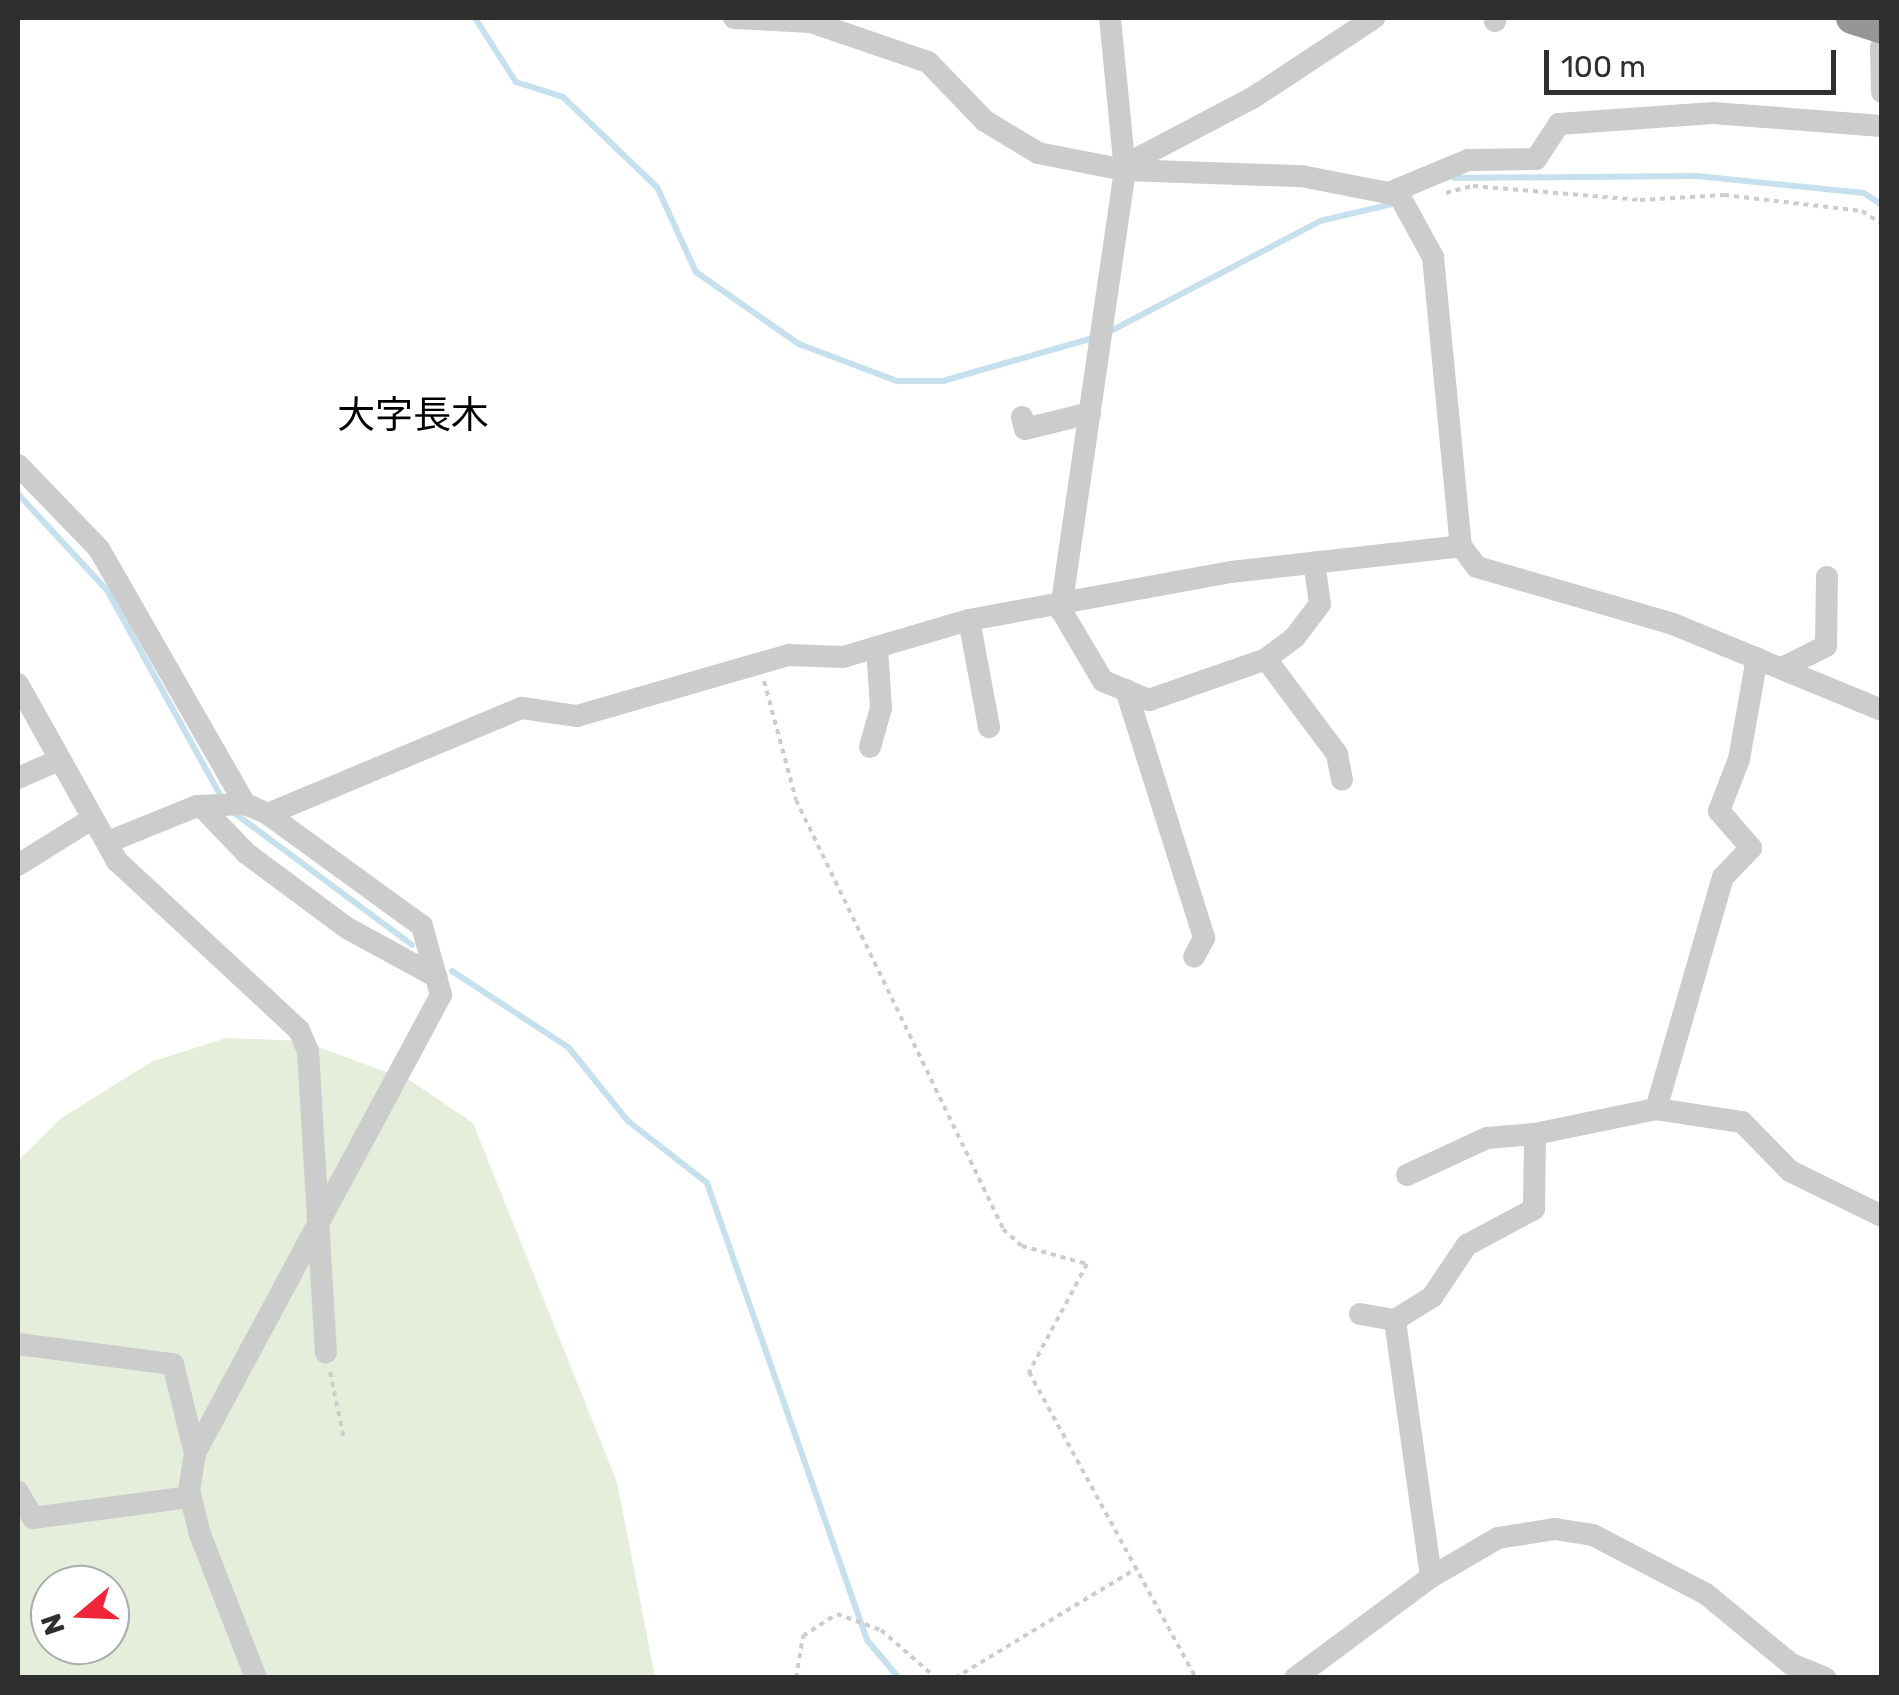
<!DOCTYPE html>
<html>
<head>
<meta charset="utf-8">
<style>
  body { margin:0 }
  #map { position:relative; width:1899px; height:1695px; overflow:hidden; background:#fff; font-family:Rubik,"Noto Sans JP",sans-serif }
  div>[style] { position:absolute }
  .green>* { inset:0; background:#e5eddb }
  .stream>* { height:6px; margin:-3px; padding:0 3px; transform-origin:3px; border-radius:3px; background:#c6e0ee }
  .path>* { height:4px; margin-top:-2px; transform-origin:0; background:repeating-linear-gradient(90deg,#ccc 0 5px,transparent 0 10px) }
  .minor>* { height:22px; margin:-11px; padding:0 11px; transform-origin:11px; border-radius:11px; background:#ccc }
  .highway>* { height:32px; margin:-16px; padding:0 16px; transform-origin:16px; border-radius:16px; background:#969696 }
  span { translate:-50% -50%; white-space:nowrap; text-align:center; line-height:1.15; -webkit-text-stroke:10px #fff; paint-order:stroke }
  .quarter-label { font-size:38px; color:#000 }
  .frame { position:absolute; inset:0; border:20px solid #2f2f2f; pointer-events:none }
  .north { position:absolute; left:30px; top:1565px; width:100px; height:100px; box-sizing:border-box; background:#fff; border:2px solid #acacac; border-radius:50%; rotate:251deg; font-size:28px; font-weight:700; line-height:40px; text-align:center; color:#2f2f2f }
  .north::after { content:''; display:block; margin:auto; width:35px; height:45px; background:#f1253a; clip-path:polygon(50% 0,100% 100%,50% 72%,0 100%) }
  .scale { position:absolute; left:1544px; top:50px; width:292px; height:45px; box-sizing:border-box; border:5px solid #2f2f2f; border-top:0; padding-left:12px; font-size:30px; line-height:35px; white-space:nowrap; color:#2f2f2f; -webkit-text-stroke:8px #fff; paint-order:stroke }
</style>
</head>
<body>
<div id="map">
  <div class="green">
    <div style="clip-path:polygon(evenodd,226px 1038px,302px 1041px,411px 1081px,473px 1123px,617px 1482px,655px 1677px,18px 1678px,18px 1161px,60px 1119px,151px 1062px,226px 1038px,50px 1585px,110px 1585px,110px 1645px,50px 1645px,50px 1585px)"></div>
  </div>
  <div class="stream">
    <div style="left:475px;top:18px;width:76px;rotate:57.4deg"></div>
    <div style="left:516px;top:82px;width:49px;rotate:17.7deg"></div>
    <div style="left:563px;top:97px;width:130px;rotate:43.8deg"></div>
    <div style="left:657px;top:187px;width:94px;rotate:65.4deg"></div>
    <div style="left:696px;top:272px;width:126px;rotate:35deg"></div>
    <div style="left:799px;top:344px;width:105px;rotate:20.7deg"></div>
    <div style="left:897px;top:381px;width:46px"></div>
    <div style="left:943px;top:381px;width:156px;rotate:-16deg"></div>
    <div style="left:1454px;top:178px;width:243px;rotate:-0.5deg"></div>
    <div style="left:1697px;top:176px;width:168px;rotate:5.8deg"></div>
    <div style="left:1864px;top:193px;width:22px;rotate:34deg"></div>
    <div style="left:1105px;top:334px;width:243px;rotate:-27.7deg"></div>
    <div style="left:1320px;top:221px;width:78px;rotate:-13.3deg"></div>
    <div style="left:18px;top:494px;width:131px;rotate:47.2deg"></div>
    <div style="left:107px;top:590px;width:238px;rotate:61.1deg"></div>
    <div style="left:233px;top:812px;width:223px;rotate:36.6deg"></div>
    <div style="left:452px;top:971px;width:140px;rotate:33.3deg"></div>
    <div style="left:569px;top:1048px;width:94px;rotate:51.1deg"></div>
    <div style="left:628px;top:1121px;width:100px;rotate:38.1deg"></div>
    <div style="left:707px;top:1183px;width:484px;rotate:70.7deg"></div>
    <div style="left:867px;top:1640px;width:50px;rotate:49.9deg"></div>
  </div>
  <div class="path">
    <div style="left:1446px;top:193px;width:28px;rotate:-15deg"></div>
    <div style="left:1473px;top:186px;width:168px;rotate:4.8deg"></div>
    <div style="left:1640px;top:200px;width:84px;rotate:-3.4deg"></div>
    <div style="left:1724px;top:195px;width:139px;rotate:6.6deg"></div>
    <div style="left:1862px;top:211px;width:24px;rotate:33deg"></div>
    <div style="left:764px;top:681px;width:123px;rotate:74.9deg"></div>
    <div style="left:796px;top:800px;width:476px;rotate:64.2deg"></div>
    <div style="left:1003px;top:1229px;width:25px;rotate:42deg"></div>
    <div style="left:1022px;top:1246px;width:67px;rotate:15.5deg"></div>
    <div style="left:1087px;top:1264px;width:123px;rotate:118.2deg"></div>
    <div style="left:1029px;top:1372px;width:349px;rotate:61.4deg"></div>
    <div style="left:330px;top:1372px;width:68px;rotate:78.2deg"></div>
    <div style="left:796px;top:1678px;width:43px;rotate:-80.5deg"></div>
    <div style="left:803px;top:1636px;width:40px;rotate:-32.9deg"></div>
    <div style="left:837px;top:1614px;width:47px;rotate:20deg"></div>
    <div style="left:881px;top:1630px;width:73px;rotate:41.1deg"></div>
    <div style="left:955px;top:1678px;width:211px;rotate:-31.1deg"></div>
  </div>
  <div class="minor">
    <div style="left:734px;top:18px;width:77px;rotate:3deg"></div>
    <div style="left:811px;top:22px;width:124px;rotate:18.9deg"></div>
    <div style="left:928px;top:62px;width:82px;rotate:46deg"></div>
    <div style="left:985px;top:121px;width:62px;rotate:31.1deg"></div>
    <div style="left:1038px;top:153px;width:89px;rotate:11.1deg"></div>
    <div style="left:1125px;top:170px;width:176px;rotate:2deg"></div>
    <div style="left:1301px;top:176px;width:100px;rotate:11deg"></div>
    <div style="left:1399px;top:195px;width:71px;rotate:61.3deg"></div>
    <div style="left:1433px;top:257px;width:290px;rotate:84.5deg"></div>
    <div style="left:1461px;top:546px;width:26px;rotate:53deg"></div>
    <div style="left:1477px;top:567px;width:204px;rotate:16.2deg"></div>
    <div style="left:1673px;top:624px;width:226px;rotate:22.4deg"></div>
    <div style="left:1110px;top:18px;width:153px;rotate:84.4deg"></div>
    <div style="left:1125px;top:170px;width:445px;rotate:98.3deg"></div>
    <div style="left:1061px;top:610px;width:82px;rotate:59.4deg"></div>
    <div style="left:1103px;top:681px;width:50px;rotate:22.4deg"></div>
    <div style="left:1149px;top:700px;width:124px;rotate:-19.3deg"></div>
    <div style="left:1266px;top:659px;width:36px;rotate:-37deg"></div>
    <div style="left:1295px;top:637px;width:41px;rotate:-52.9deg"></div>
    <div style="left:1320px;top:604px;width:42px;rotate:-98.1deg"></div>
    <div style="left:1495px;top:21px;width:3px;rotate:-72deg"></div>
    <div style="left:1881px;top:47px;width:45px;rotate:88.7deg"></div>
    <div style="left:1125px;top:165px;width:146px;rotate:-27.8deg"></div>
    <div style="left:1254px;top:97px;width:144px;rotate:-33.4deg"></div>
    <div style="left:1389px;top:193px;width:86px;rotate:-22.7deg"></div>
    <div style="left:1468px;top:160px;width:68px;rotate:-0.8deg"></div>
    <div style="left:1536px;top:159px;width:42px;rotate:-56.7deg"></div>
    <div style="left:1559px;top:124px;width:154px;rotate:-4.1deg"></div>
    <div style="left:1713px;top:113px;width:169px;rotate:4.4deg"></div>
    <div style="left:1022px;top:417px;width:12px;rotate:76deg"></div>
    <div style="left:1025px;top:429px;width:67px;rotate:-13.8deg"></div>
    <div style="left:18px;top:465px;width:117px;rotate:46deg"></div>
    <div style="left:99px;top:549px;width:294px;rotate:60.2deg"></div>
    <div style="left:969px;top:620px;width:109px;rotate:79.4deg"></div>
    <div style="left:1757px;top:658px;width:103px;rotate:100.1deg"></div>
    <div style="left:1739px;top:759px;width:56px;rotate:111deg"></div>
    <div style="left:1719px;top:811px;width:49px;rotate:49.1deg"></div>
    <div style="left:1751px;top:848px;width:40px;rotate:134deg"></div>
    <div style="left:1723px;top:877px;width:241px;rotate:106.1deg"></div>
    <div style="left:1656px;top:1109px;width:87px;rotate:8.6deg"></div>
    <div style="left:1742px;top:1122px;width:69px;rotate:45.6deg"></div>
    <div style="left:1790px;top:1171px;width:102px;rotate:26.1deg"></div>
    <div style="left:1266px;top:659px;width:119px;rotate:53.2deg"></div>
    <div style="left:1337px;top:754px;width:26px;rotate:79deg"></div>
    <div style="left:1782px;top:668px;width:49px;rotate:-26.6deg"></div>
    <div style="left:1826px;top:646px;width:69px;rotate:-89.2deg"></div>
    <div style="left:18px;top:684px;width:203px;rotate:60.8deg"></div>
    <div style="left:117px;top:861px;width:248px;rotate:42.9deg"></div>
    <div style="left:299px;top:1030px;width:23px;rotate:67deg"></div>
    <div style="left:308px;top:1051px;width:302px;rotate:86.6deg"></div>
    <div style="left:1126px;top:690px;width:260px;rotate:72.5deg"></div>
    <div style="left:1204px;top:938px;width:21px;rotate:118deg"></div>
    <div style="left:870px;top:747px;width:41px;rotate:-74.2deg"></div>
    <div style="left:881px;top:708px;width:61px;rotate:-93.8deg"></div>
    <div style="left:18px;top:778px;width:43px;rotate:-23.6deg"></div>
    <div style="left:201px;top:806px;width:65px;rotate:46.2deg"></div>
    <div style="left:246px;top:853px;width:126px;rotate:36.6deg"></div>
    <div style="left:347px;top:928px;width:102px;rotate:28.6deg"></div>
    <div style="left:108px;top:842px;width:96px;rotate:-22deg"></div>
    <div style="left:197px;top:806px;width:48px;rotate:-2.4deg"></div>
    <div style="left:245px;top:804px;width:25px;rotate:23deg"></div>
    <div style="left:268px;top:814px;width:275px;rotate:-22.7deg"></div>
    <div style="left:522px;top:708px;width:56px;rotate:8.3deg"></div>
    <div style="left:577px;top:716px;width:221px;rotate:-16.1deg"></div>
    <div style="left:789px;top:655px;width:54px;rotate:2.1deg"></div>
    <div style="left:843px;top:657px;width:131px;rotate:-16.4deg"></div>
    <div style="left:969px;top:620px;width:266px;rotate:-10.4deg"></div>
    <div style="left:1231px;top:572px;width:231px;rotate:-6.4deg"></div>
    <div style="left:18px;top:865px;width:85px;rotate:-32deg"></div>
    <div style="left:1407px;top:1175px;width:88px;rotate:-24.8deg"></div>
    <div style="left:1487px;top:1138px;width:48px;rotate:-4.8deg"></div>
    <div style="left:1360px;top:1314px;width:36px;rotate:10deg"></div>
    <div style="left:1395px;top:1320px;width:44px;rotate:-31.9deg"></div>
    <div style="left:1432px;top:1297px;width:63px;rotate:-56.1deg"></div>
    <div style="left:1467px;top:1245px;width:76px;rotate:-28.2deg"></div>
    <div style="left:1534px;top:1209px;width:75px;rotate:-89.2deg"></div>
    <div style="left:1535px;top:1134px;width:124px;rotate:-11.7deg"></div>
    <div style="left:18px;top:1344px;width:156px;rotate:7.4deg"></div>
    <div style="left:173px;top:1364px;width:92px;rotate:76.1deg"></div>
    <div style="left:18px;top:1492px;width:30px;rotate:60deg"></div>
    <div style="left:33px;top:1518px;width:159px;rotate:-7.6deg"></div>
    <div style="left:1431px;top:1577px;width:78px;rotate:-30.2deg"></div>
    <div style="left:1498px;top:1538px;width:58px;rotate:-9deg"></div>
    <div style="left:1555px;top:1529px;width:38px;rotate:9deg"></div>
    <div style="left:1593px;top:1535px;width:127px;rotate:27.6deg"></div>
    <div style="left:1706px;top:1594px;width:110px;rotate:39.5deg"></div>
    <div style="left:1791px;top:1664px;width:37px;rotate:22deg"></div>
    <div style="left:256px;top:1678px;width:155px;rotate:-111.3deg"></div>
    <div style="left:200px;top:1534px;width:44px;rotate:-104.3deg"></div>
    <div style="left:189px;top:1491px;width:38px;rotate:-81deg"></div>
    <div style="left:195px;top:1453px;width:520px;rotate:-61.76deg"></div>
    <div style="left:441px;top:995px;width:72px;rotate:-105.4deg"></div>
    <div style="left:422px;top:926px;width:190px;rotate:-144deg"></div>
    <div style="left:1295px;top:1678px;width:169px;rotate:-36.6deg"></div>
    <div style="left:1431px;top:1577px;width:260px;rotate:-98deg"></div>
  </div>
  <div class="highway">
    <div style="left:1852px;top:18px;width:32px;rotate:18deg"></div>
  </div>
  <div class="quarter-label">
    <span style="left:413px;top:416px">大字長木</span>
  </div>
  <div class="frame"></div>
  <div class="north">N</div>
  <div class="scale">100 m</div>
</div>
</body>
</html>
